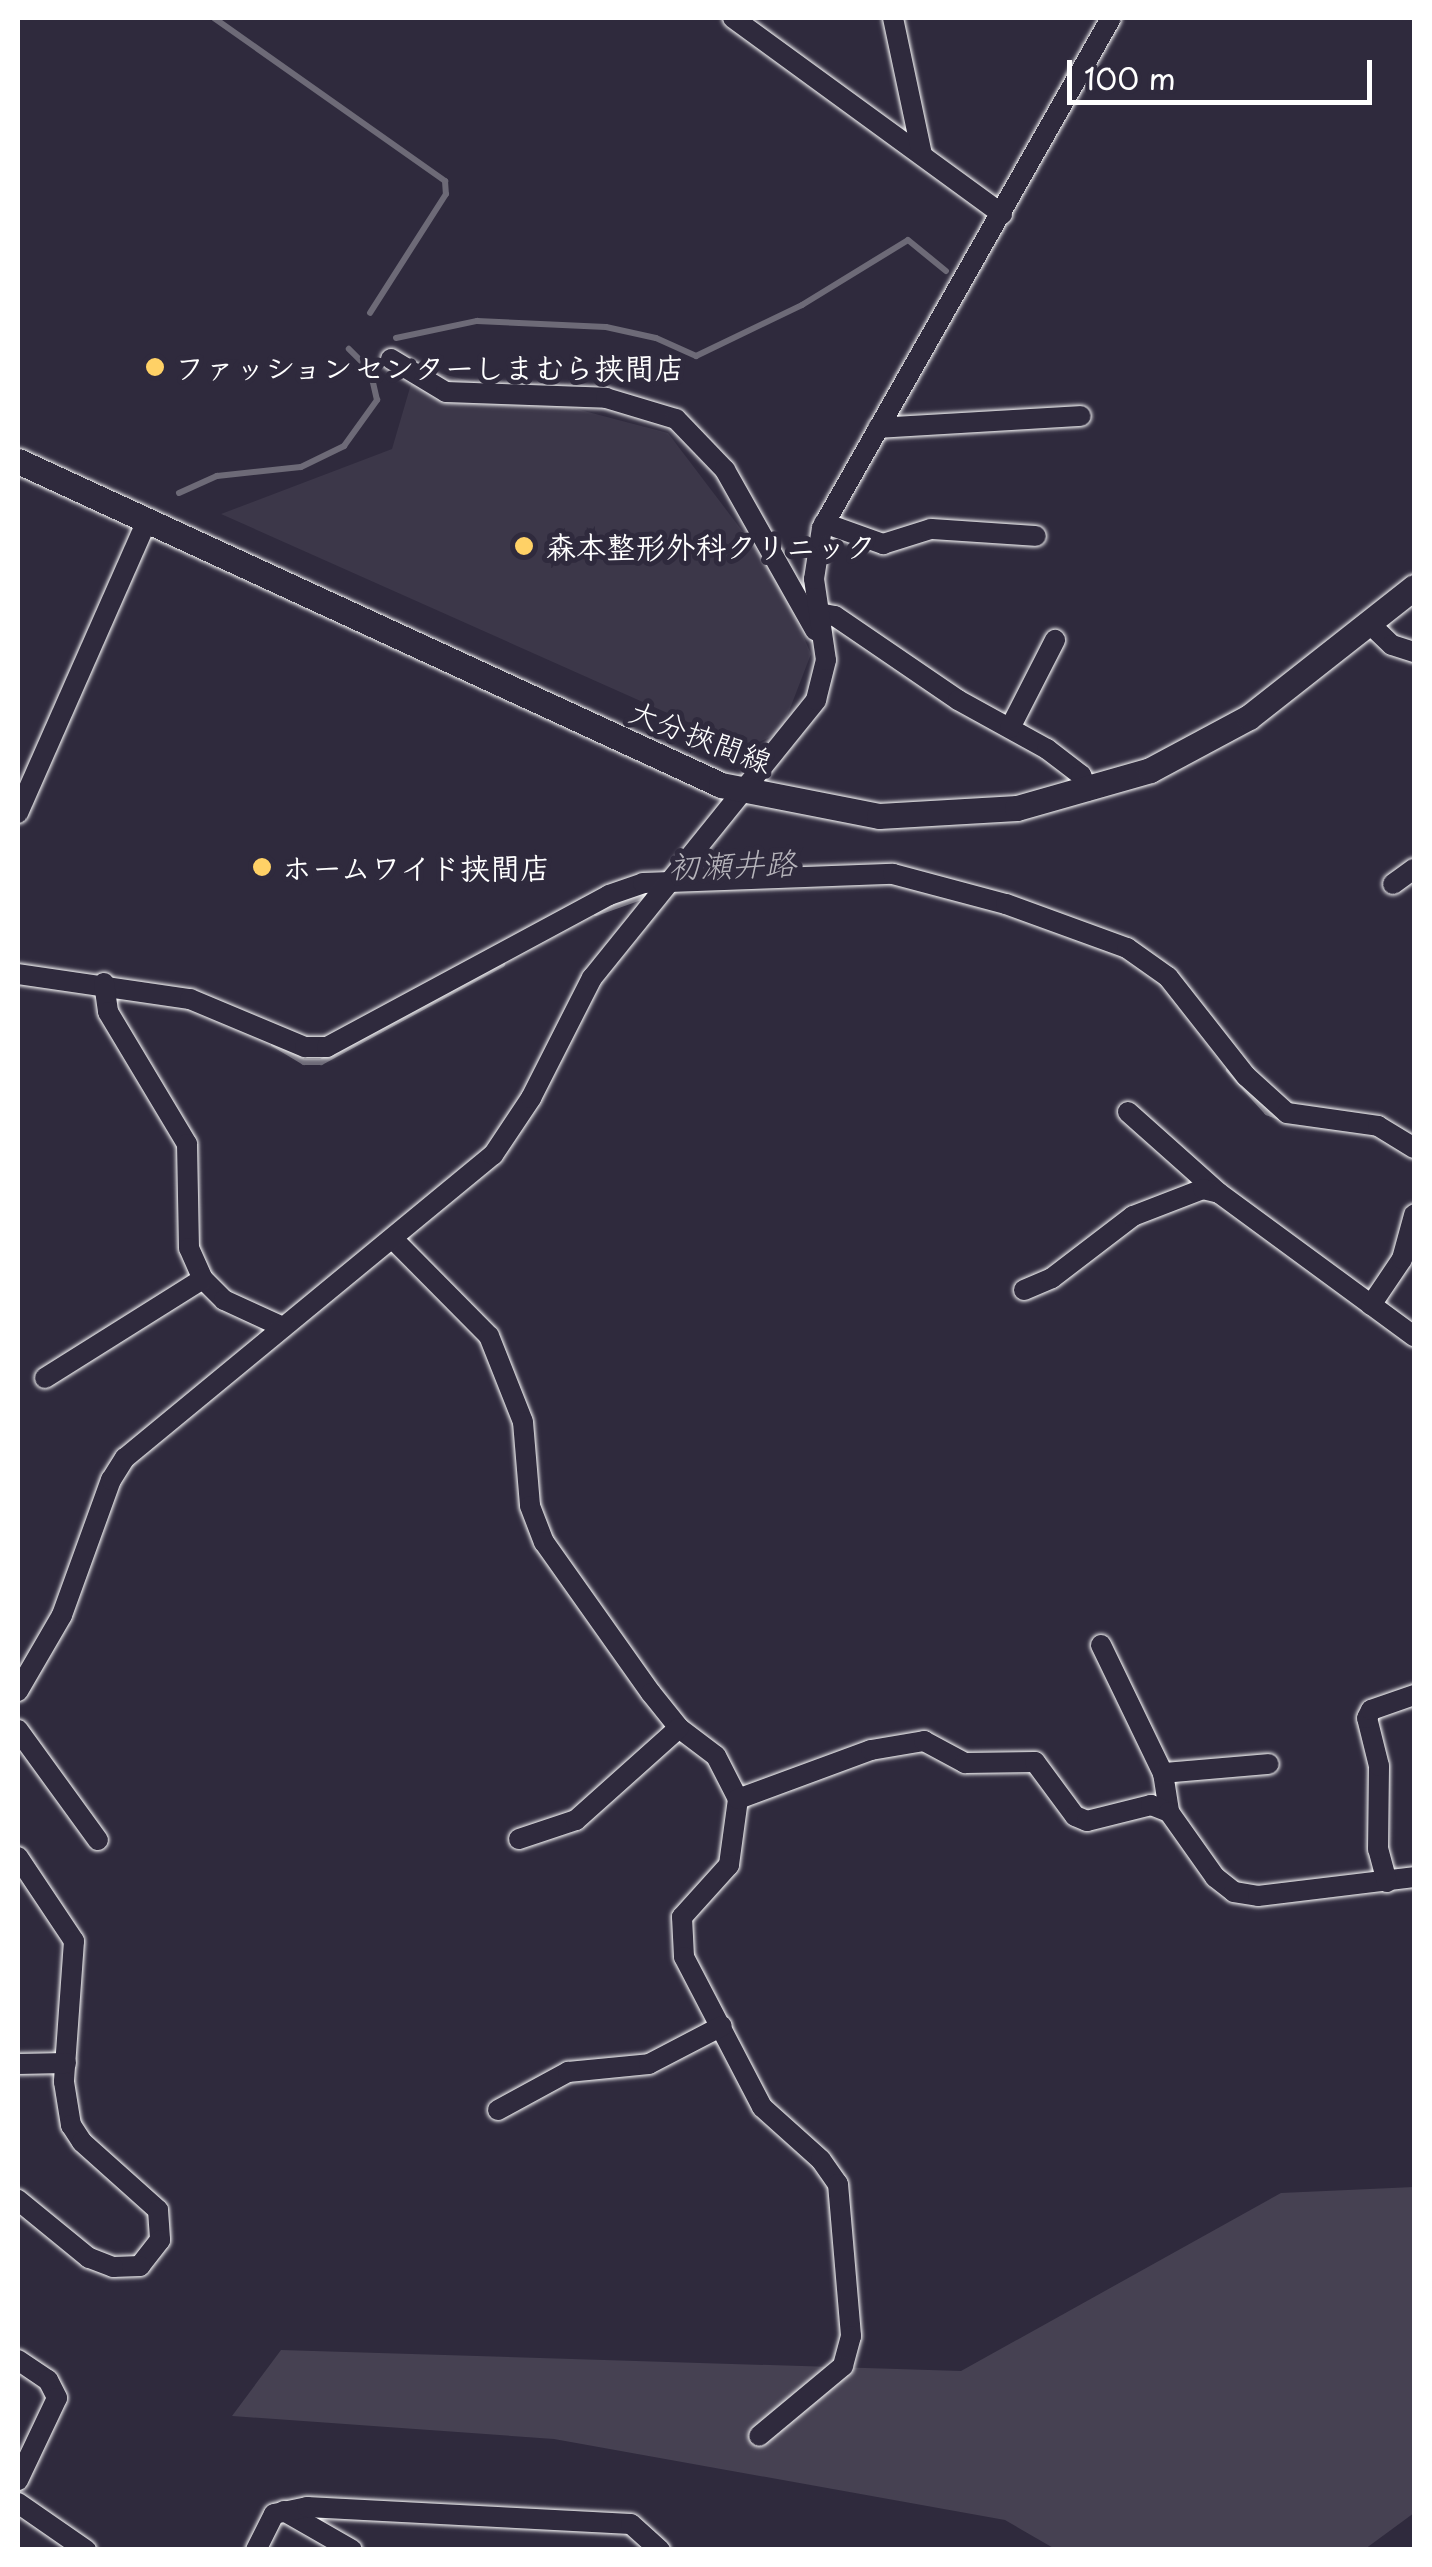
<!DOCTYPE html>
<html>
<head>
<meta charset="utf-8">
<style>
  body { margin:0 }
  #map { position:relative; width:1432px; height:2567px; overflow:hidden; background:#2f2a3d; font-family:"Playpen Sans","Klee One",sans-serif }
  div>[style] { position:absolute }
  .built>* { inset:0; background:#3c3749 }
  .green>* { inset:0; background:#464152 }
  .stream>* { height:6px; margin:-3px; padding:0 3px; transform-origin:3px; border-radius:3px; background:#6d6a77 }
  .roads { filter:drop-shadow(0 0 2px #fff) drop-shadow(0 0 2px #fff) }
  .minor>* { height:20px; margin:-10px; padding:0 10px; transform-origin:10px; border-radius:10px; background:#2f2a3d }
  .major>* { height:25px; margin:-12.5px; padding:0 12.5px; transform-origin:12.5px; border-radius:12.5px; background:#2f2a3d }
  .dots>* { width:28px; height:28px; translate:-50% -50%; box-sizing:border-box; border:5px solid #2f2a3d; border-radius:50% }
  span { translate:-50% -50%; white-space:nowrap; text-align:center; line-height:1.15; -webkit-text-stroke:10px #2f2a3d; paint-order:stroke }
  .poi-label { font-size:30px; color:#fff; font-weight:700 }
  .left { translate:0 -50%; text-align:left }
  .street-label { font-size:30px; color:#fff }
  .water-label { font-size:32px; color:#b6b4bb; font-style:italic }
  .frame { position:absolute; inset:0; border:20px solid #fff; pointer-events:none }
  .scale { position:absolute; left:1067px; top:60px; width:305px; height:45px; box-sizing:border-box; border:5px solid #fff; border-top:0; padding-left:12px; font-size:30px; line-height:35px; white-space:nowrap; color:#fff; -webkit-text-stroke:8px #2f2a3d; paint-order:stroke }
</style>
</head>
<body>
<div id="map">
  <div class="built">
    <div style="clip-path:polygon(416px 367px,668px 433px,778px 578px,811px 654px,781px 732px,746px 748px,221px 514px,392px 449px)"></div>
  </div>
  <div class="green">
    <div style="clip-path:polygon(1414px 2187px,1414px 2513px,1365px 2549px,1055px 2549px,1005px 2520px,554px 2439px,232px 2416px,281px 2350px,961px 2371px,1281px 2193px)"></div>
  </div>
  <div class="stream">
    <div style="left:214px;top:18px;width:283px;rotate:35.2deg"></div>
    <div style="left:445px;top:181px;width:13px;rotate:86deg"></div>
    <div style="left:446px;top:194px;width:141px;rotate:122.6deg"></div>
    <div style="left:396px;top:338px;width:83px;rotate:-11.9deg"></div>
    <div style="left:477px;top:321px;width:129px;rotate:2.7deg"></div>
    <div style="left:606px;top:327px;width:51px;rotate:12.4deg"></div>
    <div style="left:656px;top:338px;width:44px;rotate:24.2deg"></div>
    <div style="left:696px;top:356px;width:118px;rotate:-25.7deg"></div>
    <div style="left:802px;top:305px;width:124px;rotate:-31.5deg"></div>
    <div style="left:908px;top:240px;width:49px;rotate:39.2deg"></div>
    <div style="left:179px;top:493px;width:42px;rotate:-24.1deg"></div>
    <div style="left:217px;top:476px;width:84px;rotate:-6.1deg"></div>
    <div style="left:301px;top:467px;width:48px;rotate:-26deg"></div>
    <div style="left:344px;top:446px;width:57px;rotate:-54.3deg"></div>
    <div style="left:377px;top:400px;width:31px;rotate:-103deg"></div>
    <div style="left:370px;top:370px;width:30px;rotate:-135deg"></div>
    <div style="left:596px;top:913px;width:63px;rotate:-19.6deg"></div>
    <div style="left:274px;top:1044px;width:35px;rotate:31deg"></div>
    <div style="left:304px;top:1062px;width:17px"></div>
    <div style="left:321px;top:1062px;width:206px;rotate:-28.4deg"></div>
    <div style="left:1229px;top:1070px;width:57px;rotate:47.9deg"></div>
    <div style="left:1267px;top:1112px;width:15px;rotate:23deg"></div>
  </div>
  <div class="roads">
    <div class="minor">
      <div style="left:733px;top:18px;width:333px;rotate:36.1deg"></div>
      <div style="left:893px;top:18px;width:139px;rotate:78deg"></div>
      <div style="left:391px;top:359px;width:64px;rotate:31deg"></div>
      <div style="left:446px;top:392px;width:160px;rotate:2.1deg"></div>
      <div style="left:606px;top:398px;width:73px;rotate:16.7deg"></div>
      <div style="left:676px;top:419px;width:71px;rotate:46.1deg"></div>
      <div style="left:725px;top:470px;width:184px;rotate:60.6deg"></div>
      <div style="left:878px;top:428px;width:203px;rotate:-3.4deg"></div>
      <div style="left:824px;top:523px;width:63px;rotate:19.6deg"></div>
      <div style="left:883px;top:544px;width:50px;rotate:-17.4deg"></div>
      <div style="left:931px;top:529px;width:105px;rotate:3.8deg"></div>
      <div style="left:819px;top:613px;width:16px;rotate:11deg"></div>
      <div style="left:835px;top:616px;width:149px;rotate:34.3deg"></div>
      <div style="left:958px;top:700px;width:102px;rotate:28.8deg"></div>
      <div style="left:1047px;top:749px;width:43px;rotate:37.4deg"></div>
      <div style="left:1081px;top:775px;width:17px;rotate:66deg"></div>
      <div style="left:1370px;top:624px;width:30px;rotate:44deg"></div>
      <div style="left:1392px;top:645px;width:23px;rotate:18deg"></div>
      <div style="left:1010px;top:728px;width:99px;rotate:-62.9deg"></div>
      <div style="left:18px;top:813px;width:319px;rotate:-66.2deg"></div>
      <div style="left:1393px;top:884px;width:26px;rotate:-36deg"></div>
      <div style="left:18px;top:974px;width:174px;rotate:8.3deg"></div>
      <div style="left:190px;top:999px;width:125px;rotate:22.7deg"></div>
      <div style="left:305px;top:1047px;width:22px"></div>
      <div style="left:327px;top:1047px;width:320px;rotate:-28.3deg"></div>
      <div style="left:609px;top:895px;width:36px;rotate:-19deg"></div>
      <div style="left:643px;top:883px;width:250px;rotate:-2.1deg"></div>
      <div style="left:893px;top:874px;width:117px;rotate:14.9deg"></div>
      <div style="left:1006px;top:904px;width:129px;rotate:20deg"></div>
      <div style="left:1127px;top:948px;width:50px;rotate:35.3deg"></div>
      <div style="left:1168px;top:977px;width:126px;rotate:51.8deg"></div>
      <div style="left:1246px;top:1076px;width:55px;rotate:42.1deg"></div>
      <div style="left:1287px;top:1113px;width:92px;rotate:8.1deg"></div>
      <div style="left:1378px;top:1126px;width:42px;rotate:31.4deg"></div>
      <div style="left:104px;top:983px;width:29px;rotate:82deg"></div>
      <div style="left:108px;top:1012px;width:154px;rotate:59.1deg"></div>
      <div style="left:187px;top:1144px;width:104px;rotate:88.9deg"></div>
      <div style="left:189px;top:1248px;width:34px;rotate:66deg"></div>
      <div style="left:203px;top:1279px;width:30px;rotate:45deg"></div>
      <div style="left:224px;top:1300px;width:65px;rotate:24.6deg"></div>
      <div style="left:1128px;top:1112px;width:122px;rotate:41.7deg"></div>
      <div style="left:393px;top:1239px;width:136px;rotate:45.3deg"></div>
      <div style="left:489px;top:1336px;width:92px;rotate:68.4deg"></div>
      <div style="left:523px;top:1422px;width:84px;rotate:85.2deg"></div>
      <div style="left:530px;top:1506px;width:39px;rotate:69deg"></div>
      <div style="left:544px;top:1542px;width:185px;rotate:54.7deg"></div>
      <div style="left:651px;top:1693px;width:45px;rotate:51.3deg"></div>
      <div style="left:679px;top:1728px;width:46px;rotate:37.1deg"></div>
      <div style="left:716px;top:1756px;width:48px;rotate:62.9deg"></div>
      <div style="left:738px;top:1799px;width:67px;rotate:97.8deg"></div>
      <div style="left:729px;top:1865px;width:70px;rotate:132.1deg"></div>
      <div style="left:682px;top:1917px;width:40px;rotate:87.1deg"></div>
      <div style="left:684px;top:1957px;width:169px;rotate:62.5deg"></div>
      <div style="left:762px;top:2107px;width:79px;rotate:41.9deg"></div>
      <div style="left:821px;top:2160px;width:29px;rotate:55deg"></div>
      <div style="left:838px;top:2184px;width:153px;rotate:85.1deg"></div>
      <div style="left:851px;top:2336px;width:31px;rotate:105deg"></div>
      <div style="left:843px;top:2366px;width:109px;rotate:140.2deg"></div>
      <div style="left:1024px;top:1290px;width:30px;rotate:-23deg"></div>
      <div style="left:1052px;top:1278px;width:102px;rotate:-37.4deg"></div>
      <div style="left:1133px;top:1216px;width:75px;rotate:-21.1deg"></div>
      <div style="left:1203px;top:1189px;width:16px;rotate:14deg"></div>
      <div style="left:1219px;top:1193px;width:242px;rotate:36.3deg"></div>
      <div style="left:1371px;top:1305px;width:55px;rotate:-56deg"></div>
      <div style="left:1402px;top:1259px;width:46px;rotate:-74.7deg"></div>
      <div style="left:45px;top:1378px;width:186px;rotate:-32.1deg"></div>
      <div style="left:1101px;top:1645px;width:142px;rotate:64.2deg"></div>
      <div style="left:1163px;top:1773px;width:39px;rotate:81deg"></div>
      <div style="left:18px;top:1691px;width:88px;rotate:-59.9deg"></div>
      <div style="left:62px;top:1615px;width:144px;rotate:-70.1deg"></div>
      <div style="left:111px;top:1480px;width:26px;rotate:-58deg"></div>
      <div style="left:125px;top:1458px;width:477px;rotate:-39.5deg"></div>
      <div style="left:493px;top:1155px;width:69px;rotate:-56.3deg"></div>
      <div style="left:531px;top:1098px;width:135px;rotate:-63.1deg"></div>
      <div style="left:592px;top:978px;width:357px;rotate:-51.1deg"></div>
      <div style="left:816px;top:700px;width:41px;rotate:-76deg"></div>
      <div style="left:826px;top:660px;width:82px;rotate:-98.4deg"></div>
      <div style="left:814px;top:579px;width:52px;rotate:-81.1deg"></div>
      <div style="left:822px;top:528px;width:586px;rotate:-60.46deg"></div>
      <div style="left:18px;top:1730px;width:136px;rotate:54deg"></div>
      <div style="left:1163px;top:1773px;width:106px;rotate:-4.9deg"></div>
      <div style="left:738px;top:1799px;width:142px;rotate:-20.2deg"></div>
      <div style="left:871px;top:1750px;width:54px;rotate:-9.6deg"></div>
      <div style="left:924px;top:1741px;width:47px;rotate:28.2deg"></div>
      <div style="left:965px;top:1763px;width:70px;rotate:-0.8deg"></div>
      <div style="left:1035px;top:1762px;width:67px;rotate:53.5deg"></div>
      <div style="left:1075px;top:1816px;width:13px;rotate:23deg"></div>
      <div style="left:1087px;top:1821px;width:66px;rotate:-14deg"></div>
      <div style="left:1151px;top:1805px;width:19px;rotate:21deg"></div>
      <div style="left:1169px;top:1812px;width:80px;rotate:54.7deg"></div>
      <div style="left:1215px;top:1877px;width:24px;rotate:38deg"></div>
      <div style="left:1234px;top:1892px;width:24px;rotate:9deg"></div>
      <div style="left:1258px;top:1896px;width:157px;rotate:-6.9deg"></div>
      <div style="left:519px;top:1839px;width:60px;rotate:-18.4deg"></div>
      <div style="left:576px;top:1820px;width:138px;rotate:-41.8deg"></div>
      <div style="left:18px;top:1857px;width:101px;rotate:56.3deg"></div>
      <div style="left:74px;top:1941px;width:141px;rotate:94.1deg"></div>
      <div style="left:64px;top:2082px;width:44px;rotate:80.8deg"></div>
      <div style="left:71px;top:2125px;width:20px;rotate:57deg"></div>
      <div style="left:82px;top:2142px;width:102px;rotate:41.8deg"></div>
      <div style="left:158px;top:2210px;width:30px;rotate:86deg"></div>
      <div style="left:160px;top:2240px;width:33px;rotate:128deg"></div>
      <div style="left:140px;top:2266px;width:27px;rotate:178deg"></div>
      <div style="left:113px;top:2267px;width:26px;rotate:-159deg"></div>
      <div style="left:89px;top:2258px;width:92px;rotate:-140.8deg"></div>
      <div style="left:1387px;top:1882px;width:34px;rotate:-105deg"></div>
      <div style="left:1378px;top:1849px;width:83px;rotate:-89.3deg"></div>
      <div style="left:1379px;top:1766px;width:49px;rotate:-104deg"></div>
      <div style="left:1367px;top:1718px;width:9px;rotate:-63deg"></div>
      <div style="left:1371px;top:1710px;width:46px;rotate:-19.2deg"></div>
      <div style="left:18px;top:2064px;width:48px;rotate:-1.2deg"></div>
      <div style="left:498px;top:2110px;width:80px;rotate:-28.5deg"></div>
      <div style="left:568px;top:2072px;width:81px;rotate:-5.6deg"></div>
      <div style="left:649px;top:2064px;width:82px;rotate:-27.5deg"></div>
      <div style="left:18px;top:2360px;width:36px;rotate:34deg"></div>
      <div style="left:48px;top:2380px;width:20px;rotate:63deg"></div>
      <div style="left:57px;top:2398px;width:91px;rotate:115.4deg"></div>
      <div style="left:18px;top:2503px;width:83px;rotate:34.7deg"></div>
      <div style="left:284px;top:2511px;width:78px;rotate:29.8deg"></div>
      <div style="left:256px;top:2550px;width:40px;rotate:-63.4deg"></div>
      <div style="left:274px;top:2514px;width:34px;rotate:-12deg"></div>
      <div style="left:307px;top:2507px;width:324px;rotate:3deg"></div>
      <div style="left:631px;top:2524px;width:39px;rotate:42deg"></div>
    </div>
    <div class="major">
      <div style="left:18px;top:461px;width:774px;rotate:24.74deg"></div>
      <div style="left:721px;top:785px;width:161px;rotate:11.1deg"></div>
      <div style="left:879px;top:816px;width:138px;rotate:-3.3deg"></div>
      <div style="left:1017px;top:808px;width:138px;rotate:-15.9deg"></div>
      <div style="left:1150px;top:770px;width:112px;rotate:-28.2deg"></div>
      <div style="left:1249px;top:717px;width:210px;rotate:-38.2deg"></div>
    </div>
  </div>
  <div class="dots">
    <div style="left:155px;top:367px;background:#ffd166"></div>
    <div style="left:524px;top:546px;background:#ffd166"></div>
    <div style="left:262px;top:867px;background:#ffd166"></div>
  </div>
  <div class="poi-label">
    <span class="left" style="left:175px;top:367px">ファッションセンターしまむら挟間店</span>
    <span class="left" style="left:546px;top:546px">森本整形外科クリニック</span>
    <span class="left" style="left:282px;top:867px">ホームワイド挟間店</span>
  </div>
  <div class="street-label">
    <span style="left:701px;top:736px;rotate:21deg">大分挾間線</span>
  </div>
  <div class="water-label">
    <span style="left:732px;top:864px;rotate:-2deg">初瀬井路</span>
  </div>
  <div class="frame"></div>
  <div class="scale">100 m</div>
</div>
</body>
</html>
